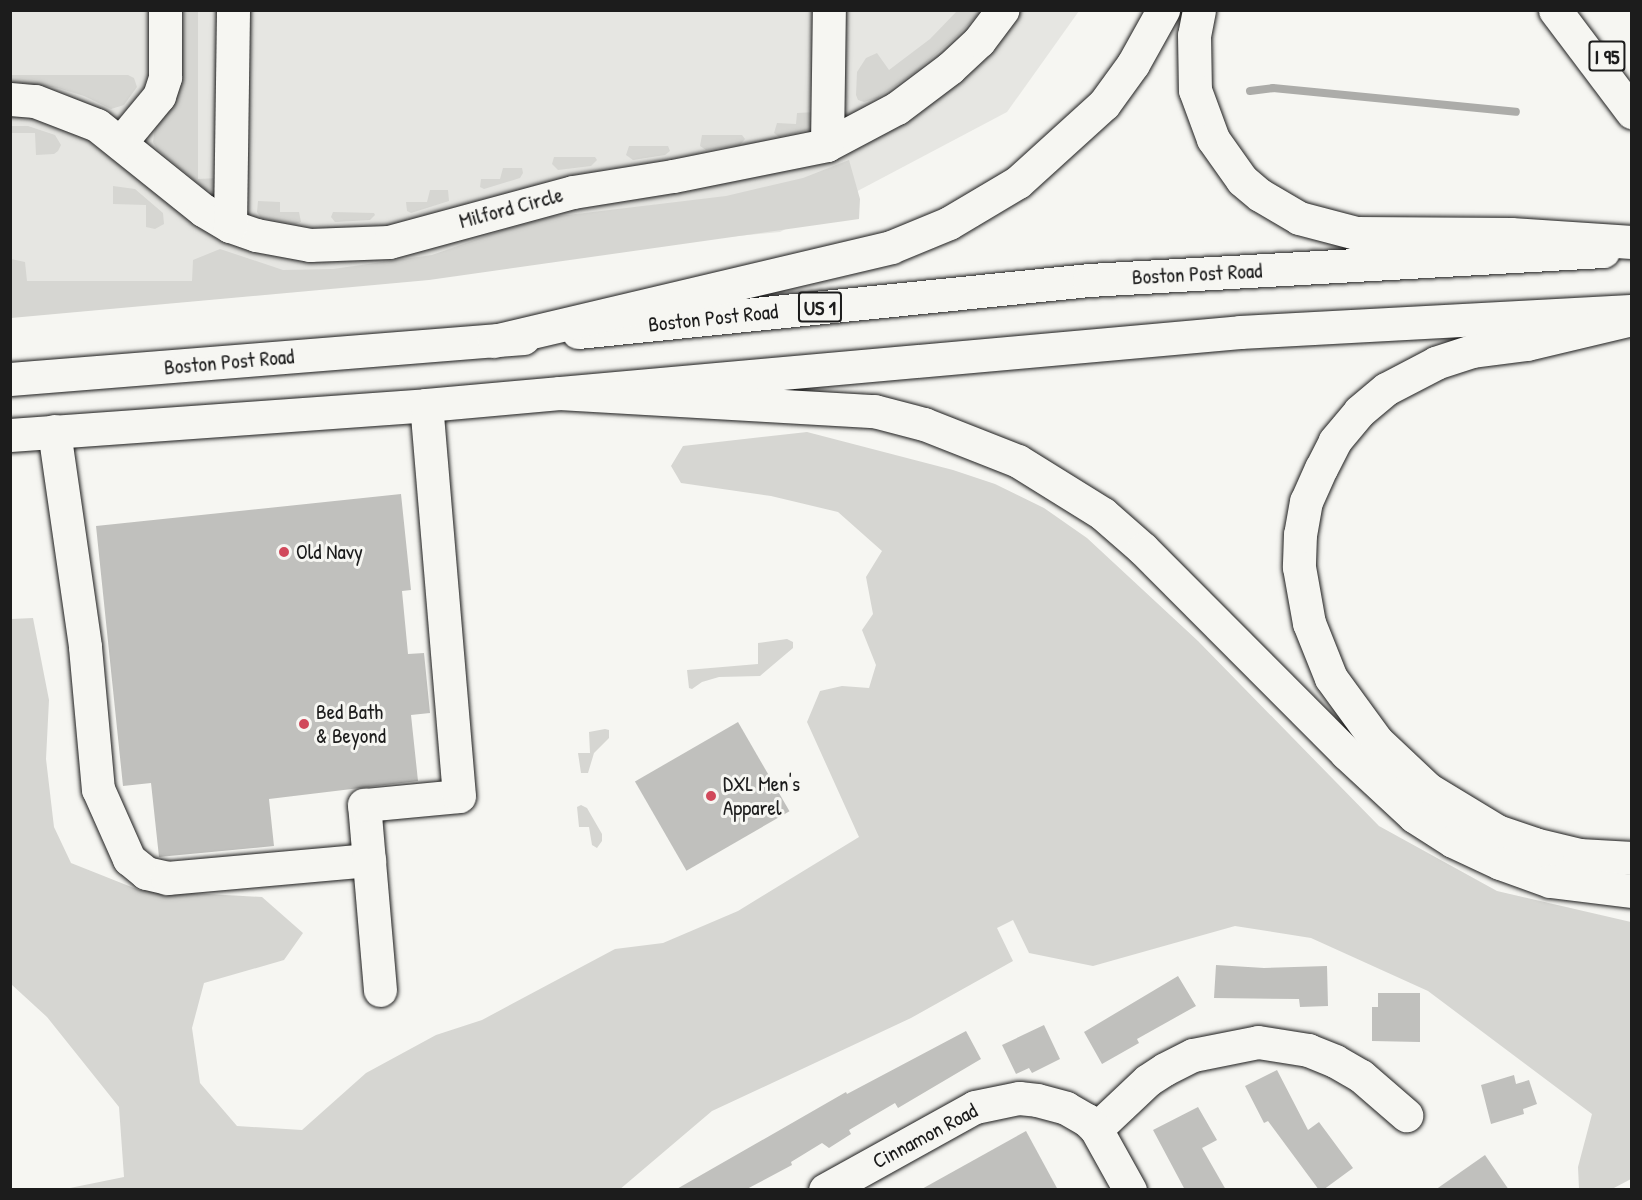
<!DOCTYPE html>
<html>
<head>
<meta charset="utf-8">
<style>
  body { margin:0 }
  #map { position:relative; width:1642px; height:1200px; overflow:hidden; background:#f6f6f2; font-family:"Patrick Hand",sans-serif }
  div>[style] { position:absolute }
  .built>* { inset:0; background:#e6e6e2 }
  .green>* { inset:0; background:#d6d6d2 }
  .stream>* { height:8px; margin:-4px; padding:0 4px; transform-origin:4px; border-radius:4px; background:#acaca9 }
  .building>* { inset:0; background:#c0c0bd; transform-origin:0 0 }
  .roads { filter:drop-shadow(0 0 2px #1c1c1c) drop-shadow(0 0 2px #1c1c1c) }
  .minor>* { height:33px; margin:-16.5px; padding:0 16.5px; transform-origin:16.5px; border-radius:16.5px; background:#f6f6f2 }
  .major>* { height:33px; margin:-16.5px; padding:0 16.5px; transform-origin:16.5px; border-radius:16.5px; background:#f6f6f2 }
  .highway>* { height:33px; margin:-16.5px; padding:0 16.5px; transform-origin:16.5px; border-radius:16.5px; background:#f6f6f2 }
  .dots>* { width:16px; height:16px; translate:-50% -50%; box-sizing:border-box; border:3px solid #f6f6f2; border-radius:50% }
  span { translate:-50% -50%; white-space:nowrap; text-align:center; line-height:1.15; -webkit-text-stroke:6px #f6f6f2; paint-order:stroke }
  .shield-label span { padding:2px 4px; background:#f6f6f2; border:2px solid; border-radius:4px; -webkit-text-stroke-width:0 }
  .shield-label { font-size:20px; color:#1c1c1c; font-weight:700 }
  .street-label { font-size:21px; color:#1c1c1c }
  .poi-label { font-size:21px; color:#1c1c1c }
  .left { translate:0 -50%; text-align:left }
  .frame { position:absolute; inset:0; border:12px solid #1c1c1c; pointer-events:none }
</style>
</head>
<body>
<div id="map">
  <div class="built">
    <div style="clip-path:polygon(11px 11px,1079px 11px,1007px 112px,780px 232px,11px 304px)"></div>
  </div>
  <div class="green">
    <div style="clip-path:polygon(184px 11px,198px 11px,198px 179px,219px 178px,215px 193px,206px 190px,157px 149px,153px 142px,155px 128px,172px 105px,181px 81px)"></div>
    <div style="clip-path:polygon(957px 11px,981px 11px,958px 35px,914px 73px,877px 98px,864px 102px,858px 100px,856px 95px,857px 72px,866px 58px,877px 53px,889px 70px,930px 39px)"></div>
    <div style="clip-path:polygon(11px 75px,128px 75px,134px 78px,137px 87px,124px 105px,111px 109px,84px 96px,58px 88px,11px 81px)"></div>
    <div style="clip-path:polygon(816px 112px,814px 128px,779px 137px,774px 133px,777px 123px,796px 124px,797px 113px)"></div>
    <div style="clip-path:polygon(11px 126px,28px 126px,55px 135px,61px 145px,58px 151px,54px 154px,36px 155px,35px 133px,11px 133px)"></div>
    <div style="clip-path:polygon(702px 135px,742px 135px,745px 139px,740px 145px,706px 150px,700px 146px)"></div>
    <div style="clip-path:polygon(629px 146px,668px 146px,670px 151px,665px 155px,633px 160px,626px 155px)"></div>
    <div style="clip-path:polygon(554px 157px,595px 157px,597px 160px,591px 166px,558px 170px,552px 164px)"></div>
    <div style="clip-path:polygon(849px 160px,860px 199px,859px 219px,429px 280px,11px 318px,11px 259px,25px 262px,27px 281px,192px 281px,193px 260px,220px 249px,283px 270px,333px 269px,432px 255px,503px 230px,551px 217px,726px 196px,803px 178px)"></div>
    <div style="clip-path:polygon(503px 168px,522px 168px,523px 173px,520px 178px,484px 189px,480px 187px,481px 179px,500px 179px)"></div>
    <div style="clip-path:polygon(113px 186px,135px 189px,163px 213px,164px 224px,155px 229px,146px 227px,146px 205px,113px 204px)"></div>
    <div style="clip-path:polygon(430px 190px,448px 190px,449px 201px,411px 213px,407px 211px,406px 202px,427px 202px)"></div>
    <div style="clip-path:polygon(258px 201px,280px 202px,280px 212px,299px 212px,301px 222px,295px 224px,261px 218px,257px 212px)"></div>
    <div style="clip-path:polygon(333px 212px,374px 213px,375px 215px,370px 220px,335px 222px,331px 217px)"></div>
    <div style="clip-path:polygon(807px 432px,953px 470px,995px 484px,1044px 508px,1087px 538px,1198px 641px,1379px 826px,1497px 891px,1631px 922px,1631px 1179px,1612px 1189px,1579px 1189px,1578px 1167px,1592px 1114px,1428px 991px,1311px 938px,1235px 926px,1093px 966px,1029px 953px,1013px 920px,997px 928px,1013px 961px,911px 1018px,712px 1111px,619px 1190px,65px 1189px,124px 1177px,119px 1107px,47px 1017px,11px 984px,11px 619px,33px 618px,49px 700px,46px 759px,54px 827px,71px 863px,139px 890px,262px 897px,303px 933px,284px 960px,204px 983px,192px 1028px,200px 1083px,237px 1126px,302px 1130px,366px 1073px,436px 1035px,482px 1020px,615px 949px,663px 943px,738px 911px,859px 837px,807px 722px,820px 691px,842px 686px,869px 688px,876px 665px,862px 630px,873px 614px,866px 577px,882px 551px,838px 512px,771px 496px,681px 483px,671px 466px,683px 446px)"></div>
    <div style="clip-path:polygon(787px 639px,793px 642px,793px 648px,760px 676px,719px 677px,702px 682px,692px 689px,689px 688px,687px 670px,758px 664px,758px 643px)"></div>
    <div style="clip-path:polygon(605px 729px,609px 730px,609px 738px,594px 753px,588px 773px,581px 773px,578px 753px,590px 753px,589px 732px)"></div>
    <div style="clip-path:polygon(581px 805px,587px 808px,602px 834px,602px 841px,597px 848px,592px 845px,589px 827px,579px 827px,577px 807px)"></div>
  </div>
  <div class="stream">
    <div style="left:1250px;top:91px;width:23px;rotate:-7deg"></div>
    <div style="left:1273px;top:88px;width:244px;rotate:5.6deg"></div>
  </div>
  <div class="building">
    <div style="clip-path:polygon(401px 494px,411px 590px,402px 591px,408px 654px,424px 653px,430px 713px,411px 715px,418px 781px,269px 799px,274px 846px,159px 857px,151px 783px,123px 786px,96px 526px)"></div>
    <div style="left:738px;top:722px;width:103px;height:119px;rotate:60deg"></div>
    <div style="clip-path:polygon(1216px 965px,1264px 968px,1327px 966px,1328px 1006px,1300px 1007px,1299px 999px,1214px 998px)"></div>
    <div style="clip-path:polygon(1178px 976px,1196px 1006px,1137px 1039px,1139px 1043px,1102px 1064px,1084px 1032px)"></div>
    <div style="clip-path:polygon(1378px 993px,1420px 993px,1420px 1042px,1372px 1041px,1372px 1007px,1378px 1007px)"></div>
    <div style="clip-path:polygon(1044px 1025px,1060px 1059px,1032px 1073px,1029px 1068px,1016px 1074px,1002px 1045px)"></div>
    <div style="clip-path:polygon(966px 1031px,981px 1059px,898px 1108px,895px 1103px,849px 1130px,851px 1134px,829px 1148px,822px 1143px,791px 1162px,792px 1165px,745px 1190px,675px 1190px,846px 1092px,847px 1094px)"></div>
    <div style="clip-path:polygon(1277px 1070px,1308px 1130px,1319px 1122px,1353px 1168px,1323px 1190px,1319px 1190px,1268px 1121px,1264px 1123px,1245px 1086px)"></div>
    <div style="clip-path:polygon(1514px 1075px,1516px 1084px,1529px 1080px,1537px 1104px,1523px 1109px,1524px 1114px,1491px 1124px,1481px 1085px)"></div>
    <div style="clip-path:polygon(1198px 1107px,1217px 1140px,1202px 1148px,1226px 1190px,1185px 1190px,1153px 1130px)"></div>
    <div style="clip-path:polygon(1026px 1131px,1058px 1190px,920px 1190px)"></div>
    <div style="clip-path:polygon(1485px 1155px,1509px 1190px,1435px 1190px)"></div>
  </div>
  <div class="roads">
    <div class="minor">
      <div style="left:10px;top:99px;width:25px;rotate:5deg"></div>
      <div style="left:35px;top:101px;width:66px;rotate:21.2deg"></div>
      <div style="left:97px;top:125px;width:136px;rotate:38.7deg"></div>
      <div style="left:203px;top:210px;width:31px;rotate:31deg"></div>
      <div style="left:230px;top:226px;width:28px;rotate:19deg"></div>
      <div style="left:256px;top:235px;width:55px;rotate:10.5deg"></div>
      <div style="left:310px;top:245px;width:79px;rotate:-2.2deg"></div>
      <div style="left:389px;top:242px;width:191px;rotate:-15.2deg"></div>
      <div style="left:573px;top:192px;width:101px;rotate:-9.1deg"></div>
      <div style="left:673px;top:176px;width:157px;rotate:-11.4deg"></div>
      <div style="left:827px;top:145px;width:79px;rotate:-27.9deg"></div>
      <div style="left:897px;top:108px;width:66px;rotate:-37deg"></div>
      <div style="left:950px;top:68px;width:40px;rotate:-43deg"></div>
      <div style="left:979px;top:41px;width:39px;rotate:-53deg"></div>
      <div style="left:120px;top:143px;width:61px;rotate:-50.3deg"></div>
      <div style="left:159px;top:96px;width:20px;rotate:-72deg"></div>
      <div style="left:165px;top:77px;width:67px;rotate:-90deg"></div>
      <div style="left:827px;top:145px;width:135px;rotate:-89.2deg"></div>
      <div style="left:230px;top:226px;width:216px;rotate:-89.2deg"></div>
      <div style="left:54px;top:431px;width:218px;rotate:81.8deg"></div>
      <div style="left:85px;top:647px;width:143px;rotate:84.8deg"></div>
      <div style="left:98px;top:789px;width:77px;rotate:66.1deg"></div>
      <div style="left:129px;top:859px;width:22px;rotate:39deg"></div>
      <div style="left:146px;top:873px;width:22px;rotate:13deg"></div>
      <div style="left:167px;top:878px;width:203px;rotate:-5.1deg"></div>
      <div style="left:380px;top:990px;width:186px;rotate:-94.9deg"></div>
      <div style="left:364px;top:805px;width:95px;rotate:-5.4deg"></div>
      <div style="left:459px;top:796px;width:392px;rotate:-94.8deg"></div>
      <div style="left:1096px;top:1129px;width:71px;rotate:-43.3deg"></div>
      <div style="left:1148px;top:1080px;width:20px;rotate:-33deg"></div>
      <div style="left:1165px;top:1069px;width:31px;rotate:-27deg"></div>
      <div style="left:1193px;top:1055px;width:66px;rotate:-11.3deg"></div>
      <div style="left:1258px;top:1042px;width:51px;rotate:9.1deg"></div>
      <div style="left:1308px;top:1050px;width:29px;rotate:22deg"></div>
      <div style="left:1335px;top:1061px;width:30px;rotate:30deg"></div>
      <div style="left:1361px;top:1076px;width:60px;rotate:40.9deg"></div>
      <div style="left:825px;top:1190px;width:171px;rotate:-29deg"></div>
      <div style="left:975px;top:1107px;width:45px;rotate:-11.6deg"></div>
      <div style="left:1019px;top:1098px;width:18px;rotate:6deg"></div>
      <div style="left:1037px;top:1100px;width:30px;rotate:15deg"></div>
      <div style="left:1066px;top:1108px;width:24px;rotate:30deg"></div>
      <div style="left:1087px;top:1120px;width:13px;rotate:45deg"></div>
      <div style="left:1096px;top:1129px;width:70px;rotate:60.9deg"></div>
    </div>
    <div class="major">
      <div style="left:578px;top:332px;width:514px;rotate:-5.81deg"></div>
      <div style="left:1089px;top:280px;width:515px;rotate:-3.23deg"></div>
      <div style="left:10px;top:379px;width:515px;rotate:-4.57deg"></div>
      <div style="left:10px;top:435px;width:417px;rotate:-4.1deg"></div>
      <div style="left:426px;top:405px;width:817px;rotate:-5.12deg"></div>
      <div style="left:1240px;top:332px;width:391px;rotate:-3.1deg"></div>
    </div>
    <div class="highway">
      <div style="left:1199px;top:10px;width:25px;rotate:101deg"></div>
      <div style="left:1194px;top:35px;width:55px;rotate:89deg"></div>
      <div style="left:1195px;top:90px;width:52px;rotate:69.8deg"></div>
      <div style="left:1213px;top:139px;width:50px;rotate:54.7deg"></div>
      <div style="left:1242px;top:180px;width:23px;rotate:40deg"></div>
      <div style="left:1260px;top:195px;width:45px;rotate:30.5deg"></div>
      <div style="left:1299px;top:218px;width:59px;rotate:14.7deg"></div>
      <div style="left:1356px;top:233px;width:155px;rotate:0.4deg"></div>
      <div style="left:1511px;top:234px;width:121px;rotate:3.8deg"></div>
      <div style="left:1555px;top:10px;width:128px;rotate:53deg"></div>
      <div style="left:1632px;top:319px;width:108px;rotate:166.6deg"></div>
      <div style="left:1527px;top:344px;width:55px;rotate:172.7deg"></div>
      <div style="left:1472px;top:351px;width:38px;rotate:162deg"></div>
      <div style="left:1436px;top:363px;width:56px;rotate:152.5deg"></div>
      <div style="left:1386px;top:389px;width:35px;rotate:140deg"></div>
      <div style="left:1359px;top:412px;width:38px;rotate:130deg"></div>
      <div style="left:1335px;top:441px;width:30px;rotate:117deg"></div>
      <div style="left:1321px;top:468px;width:36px;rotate:114deg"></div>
      <div style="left:1306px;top:501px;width:34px;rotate:100deg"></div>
      <div style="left:1300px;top:534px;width:33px;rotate:92deg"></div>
      <div style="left:1299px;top:567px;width:57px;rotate:79.9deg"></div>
      <div style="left:1309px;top:623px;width:59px;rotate:68.2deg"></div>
      <div style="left:1331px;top:678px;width:78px;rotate:53.9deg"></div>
      <div style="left:1377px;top:741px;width:70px;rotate:43.3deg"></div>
      <div style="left:1428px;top:789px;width:81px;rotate:31.3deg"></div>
      <div style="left:1497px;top:831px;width:39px;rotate:19deg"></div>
      <div style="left:1534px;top:844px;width:46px;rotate:13.7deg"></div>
      <div style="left:1579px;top:855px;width:53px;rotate:3.2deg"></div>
      <div style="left:494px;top:341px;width:408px;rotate:-13.3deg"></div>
      <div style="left:891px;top:247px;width:63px;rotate:-22.5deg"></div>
      <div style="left:949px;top:223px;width:80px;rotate:-30.7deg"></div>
      <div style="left:1018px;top:182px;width:116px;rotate:-42.2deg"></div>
      <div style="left:1104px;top:104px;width:49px;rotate:-54.1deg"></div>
      <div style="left:1133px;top:64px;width:62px;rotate:-60.9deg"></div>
      <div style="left:559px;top:393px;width:316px;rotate:3.3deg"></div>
      <div style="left:874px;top:411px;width:52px;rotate:14.6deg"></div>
      <div style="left:924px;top:424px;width:101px;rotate:21.5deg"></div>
      <div style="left:1018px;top:461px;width:100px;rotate:31.9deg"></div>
      <div style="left:1103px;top:514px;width:53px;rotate:41.2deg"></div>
      <div style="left:1143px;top:549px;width:288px;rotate:45.1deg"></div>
      <div style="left:1346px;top:753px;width:93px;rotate:42.8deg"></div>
      <div style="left:1414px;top:816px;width:46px;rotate:32.7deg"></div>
      <div style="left:1453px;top:841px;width:52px;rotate:25.1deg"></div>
      <div style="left:1500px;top:863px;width:53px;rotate:19.8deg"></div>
      <div style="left:1550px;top:881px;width:83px;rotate:7deg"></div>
    </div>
  </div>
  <div class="dots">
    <div style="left:284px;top:552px;background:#d1495b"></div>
    <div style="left:304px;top:724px;background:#d1495b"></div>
    <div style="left:711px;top:796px;background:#d1495b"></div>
  </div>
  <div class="shield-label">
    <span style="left:1607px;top:56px">I 95</span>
    <span style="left:820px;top:307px">US 1</span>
  </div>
  <div class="street-label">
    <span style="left:511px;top:208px;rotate:-15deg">Milford Circle</span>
    <span style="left:1197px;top:274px;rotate:-3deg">Boston Post Road</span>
    <span style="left:713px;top:318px;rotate:-6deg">Boston Post Road</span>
    <span style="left:229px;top:362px;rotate:-5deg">Boston Post Road</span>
    <span style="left:925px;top:1136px;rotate:-28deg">Cinnamon Road</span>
  </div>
  <div class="poi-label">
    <span class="left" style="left:296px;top:552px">Old Navy</span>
    <span class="left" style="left:316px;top:724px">Bed Bath<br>&amp; Beyond</span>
    <span class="left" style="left:723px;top:796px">DXL Men's<br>Apparel</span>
  </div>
  <div class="frame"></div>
</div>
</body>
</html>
